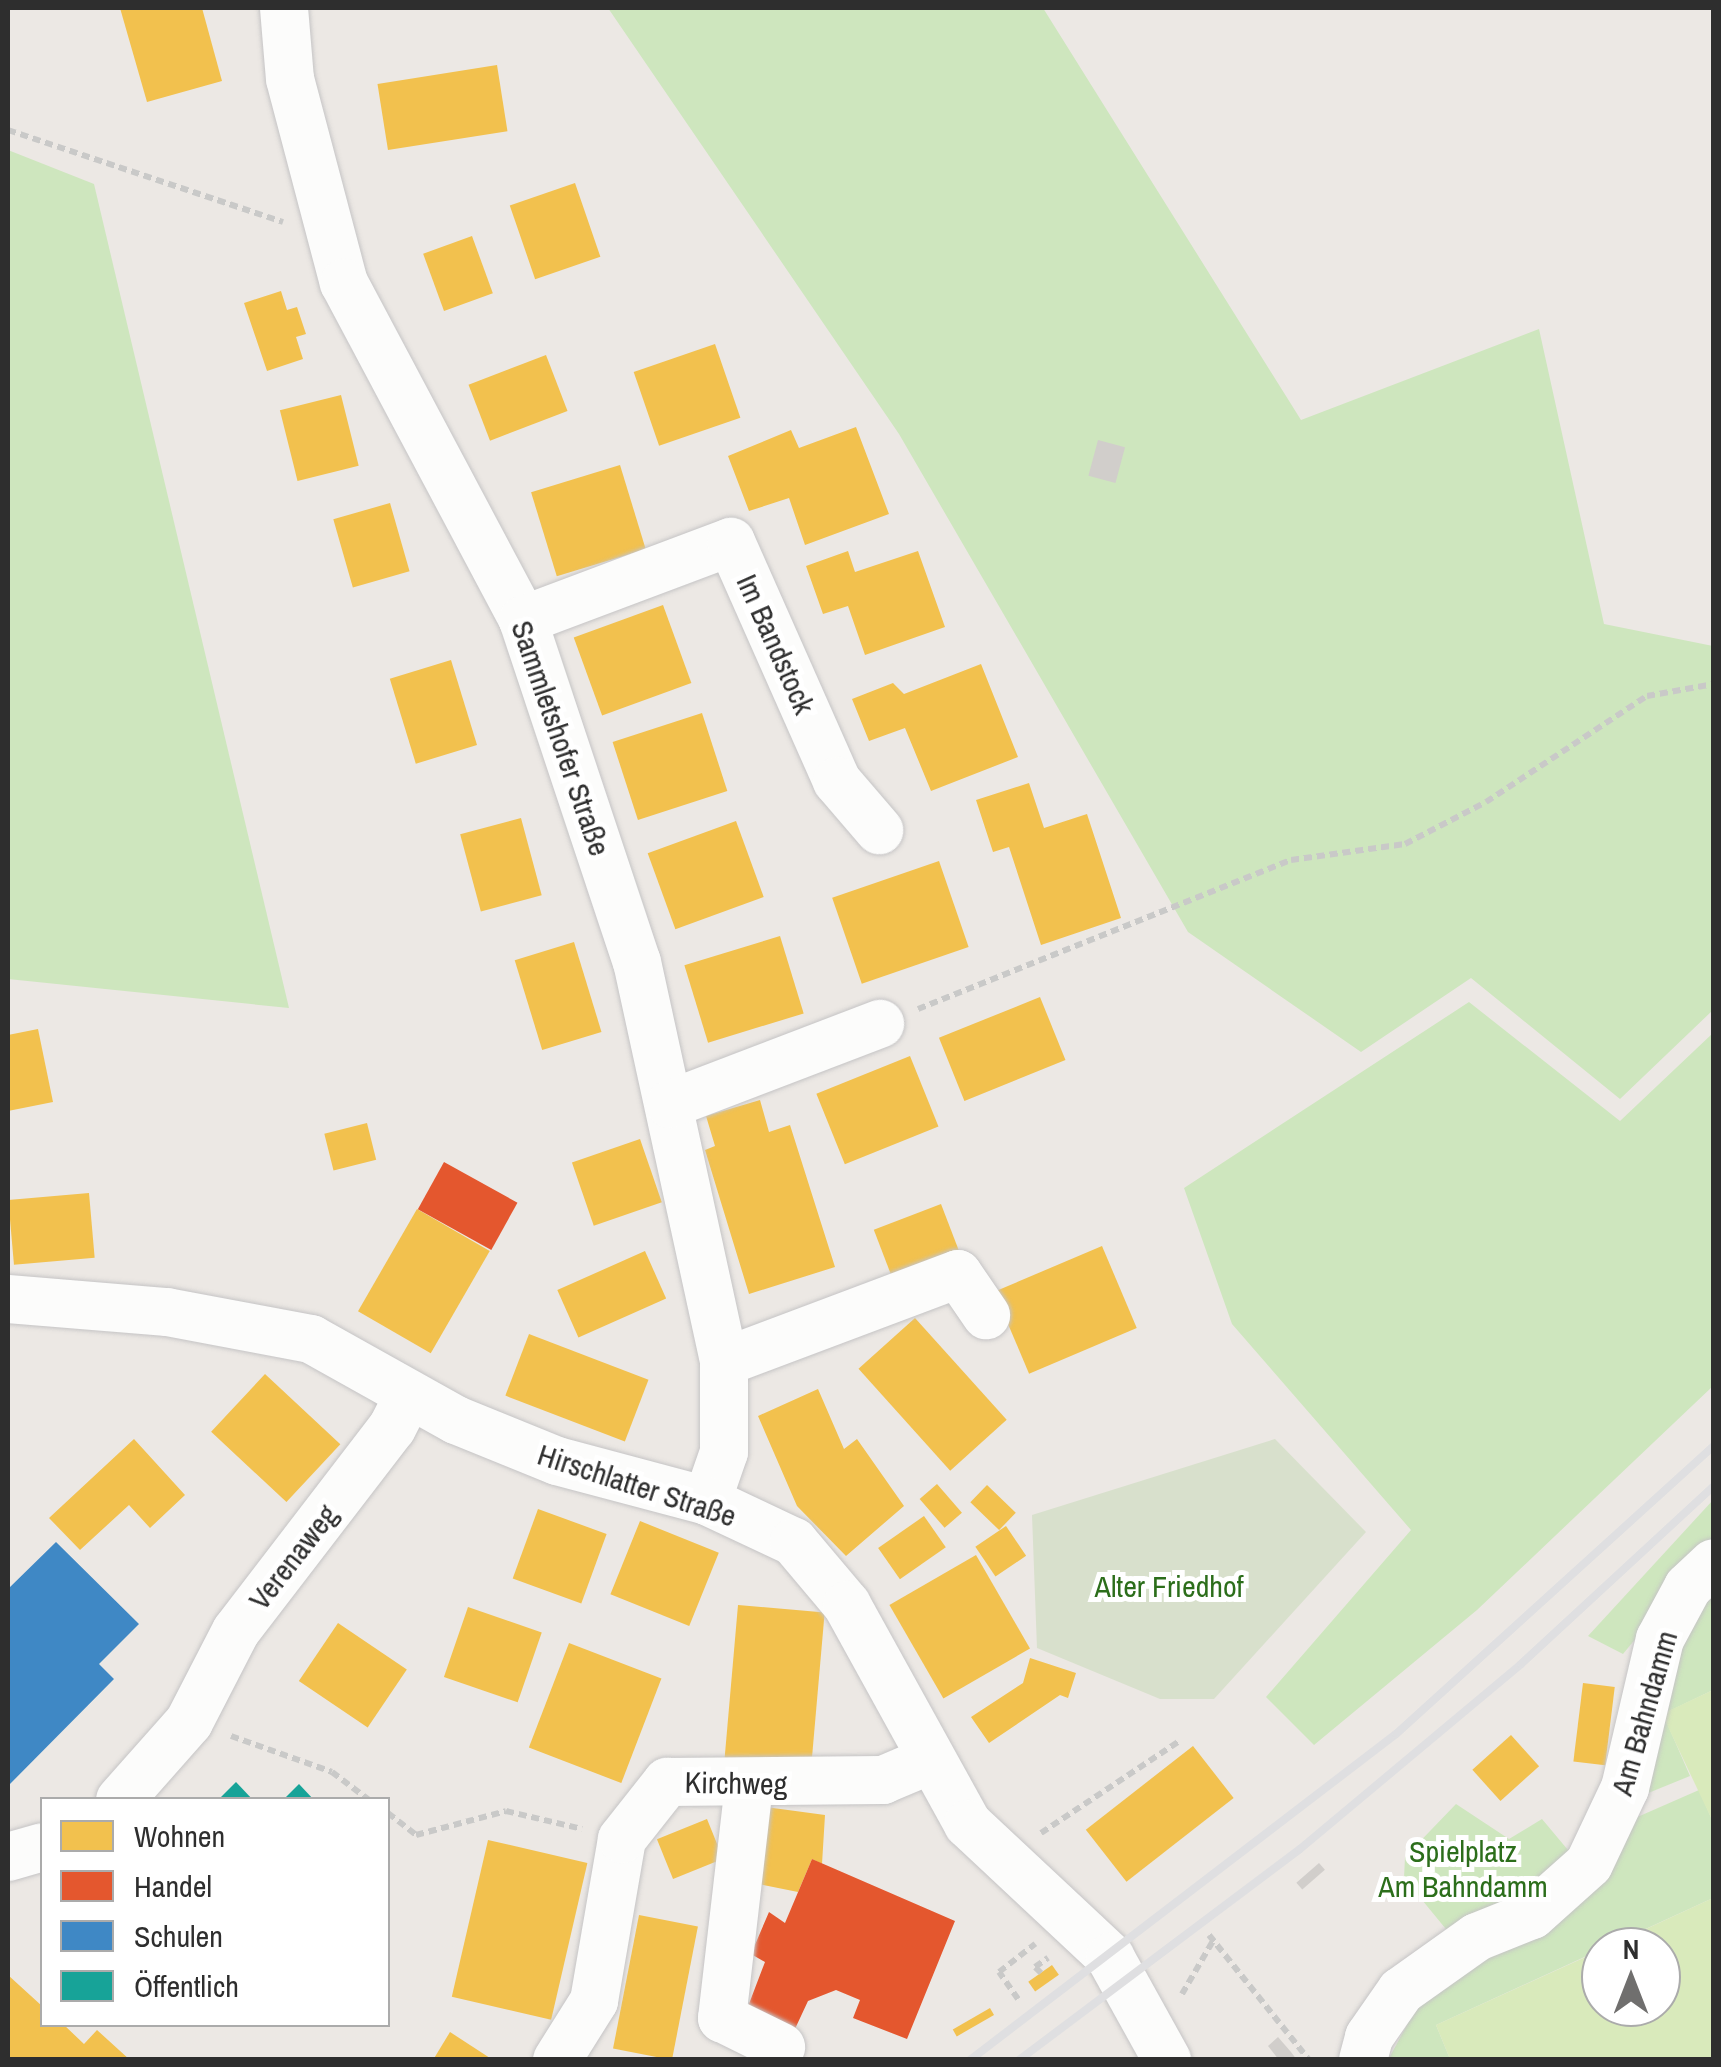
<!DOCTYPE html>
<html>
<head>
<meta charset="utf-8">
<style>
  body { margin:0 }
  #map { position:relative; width:1721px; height:2067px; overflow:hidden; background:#ece8e4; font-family:"Archivo Narrow",sans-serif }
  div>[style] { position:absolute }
  .green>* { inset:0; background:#cee6be }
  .cemetery>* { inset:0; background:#d8e0cc }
  .pitch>* { inset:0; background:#d9eabb }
  .homes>* { inset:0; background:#f2c14e; transform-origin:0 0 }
  .shops>* { inset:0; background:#e4572e; transform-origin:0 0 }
  .schools>* { inset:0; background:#3f88c5 }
  .public>* { inset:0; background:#17a398 }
  .building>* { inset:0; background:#d1cecb; transform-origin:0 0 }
  .path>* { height:6px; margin-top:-3px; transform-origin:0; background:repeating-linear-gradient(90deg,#c9c9c8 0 8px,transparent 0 13px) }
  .roads { filter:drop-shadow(0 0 2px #c5c4c5) drop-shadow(0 0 2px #c5c4c5) }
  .minor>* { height:48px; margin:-24px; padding:0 24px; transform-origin:24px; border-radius:24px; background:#fcfcfb }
  .rail>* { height:8px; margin:-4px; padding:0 4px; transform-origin:4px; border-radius:4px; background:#dfdfe1 }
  span { translate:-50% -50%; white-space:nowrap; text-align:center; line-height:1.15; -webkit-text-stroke:10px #fff; paint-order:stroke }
  .street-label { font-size:30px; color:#2e2e2e }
  .park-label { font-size:30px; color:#2c6e1b }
  .frame { position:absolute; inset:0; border:10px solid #2e2e2e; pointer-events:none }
  .legend { position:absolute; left:40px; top:1797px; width:350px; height:230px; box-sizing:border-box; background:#fff; border:2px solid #ababab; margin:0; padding:12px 18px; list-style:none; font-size:30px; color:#2e2e2e }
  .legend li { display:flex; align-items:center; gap:20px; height:50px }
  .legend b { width:50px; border:2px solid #ababab }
  .north { position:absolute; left:1581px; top:1927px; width:100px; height:100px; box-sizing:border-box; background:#fff; border:2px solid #ababab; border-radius:50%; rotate:0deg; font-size:28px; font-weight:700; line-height:40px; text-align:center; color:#2e2e2e }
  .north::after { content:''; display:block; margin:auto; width:35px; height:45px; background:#706f6e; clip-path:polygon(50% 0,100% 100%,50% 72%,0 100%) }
</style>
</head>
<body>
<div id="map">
  <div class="green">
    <div style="clip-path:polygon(608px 8px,1043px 8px,1301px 420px,1539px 329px,1604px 624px,1713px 646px,1713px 1010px,1620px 1099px,1471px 978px,1361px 1052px,1188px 932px,899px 434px)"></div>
    <div style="clip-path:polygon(8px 150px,94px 184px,289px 1008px,8px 979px)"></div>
    <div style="clip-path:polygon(1469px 1002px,1620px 1121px,1713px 1033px,1713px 1386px,1477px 1610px,1314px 1745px,1266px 1697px,1411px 1530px,1232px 1324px,1184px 1188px)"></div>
    <div style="clip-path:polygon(1713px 1500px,1713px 1545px,1623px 1654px,1588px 1636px)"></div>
    <div style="clip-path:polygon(1713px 1582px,1713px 1690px,1663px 1714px,1690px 1776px,1636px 1798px,1655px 1701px)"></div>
    <div style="clip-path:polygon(1699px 1790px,1713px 1822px,1713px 1898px,1436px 2025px,1450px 2059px,1388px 2060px,1421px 1999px,1626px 1822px)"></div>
    <div style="clip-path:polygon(1456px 1804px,1509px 1839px,1542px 1819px,1578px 1862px,1450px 1934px,1404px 1878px,1405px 1857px)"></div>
  </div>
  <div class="cemetery">
    <div style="clip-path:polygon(1275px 1439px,1366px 1532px,1214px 1699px,1160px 1699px,1037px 1648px,1032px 1515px)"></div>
  </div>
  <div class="pitch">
    <div style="clip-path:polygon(1713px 1690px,1713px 1822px,1662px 1714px)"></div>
    <div style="clip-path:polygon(1713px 1898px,1713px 2059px,1450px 2059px,1436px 2025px,1601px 1950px,1601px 2007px,1661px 2007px,1661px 1947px,1607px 1947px)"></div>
  </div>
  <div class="homes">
    <div style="clip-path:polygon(120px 8px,202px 8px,222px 81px,147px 102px)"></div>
    <div style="left:497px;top:65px;width:67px;height:121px;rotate:81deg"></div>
    <div style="left:575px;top:183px;width:78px;height:69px;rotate:71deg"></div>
    <div style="left:472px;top:236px;width:61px;height:52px;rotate:70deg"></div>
    <div style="clip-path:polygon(281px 291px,287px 310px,297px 307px,306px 334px,296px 337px,303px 359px,267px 371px,244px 303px)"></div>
    <div style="left:715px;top:344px;width:78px;height:86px;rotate:71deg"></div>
    <div style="left:546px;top:355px;width:60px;height:83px;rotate:69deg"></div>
    <div style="left:341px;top:395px;width:73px;height:63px;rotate:76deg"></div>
    <div style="clip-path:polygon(856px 427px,889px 514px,805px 545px,789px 498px,749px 511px,728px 456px,791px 430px,799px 448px)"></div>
    <div style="left:620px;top:465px;width:88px;height:93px;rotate:73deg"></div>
    <div style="left:390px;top:503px;width:71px;height:59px;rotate:74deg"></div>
    <div style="clip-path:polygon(848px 551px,855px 572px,918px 551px,945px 627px,865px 655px,848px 606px,823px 614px,806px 566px)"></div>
    <div style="left:663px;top:605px;width:83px;height:95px;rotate:70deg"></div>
    <div style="left:451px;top:660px;width:89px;height:64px;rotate:73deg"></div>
    <div style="clip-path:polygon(981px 664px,1018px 757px,931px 791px,905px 728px,869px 741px,852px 699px,893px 683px,904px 694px)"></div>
    <div style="left:702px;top:713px;width:82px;height:94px;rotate:72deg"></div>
    <div style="clip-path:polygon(1029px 783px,1044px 828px,1087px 814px,1121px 918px,1041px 945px,1009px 847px,993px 852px,976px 800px)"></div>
    <div style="left:521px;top:818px;width:80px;height:63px;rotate:75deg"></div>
    <div style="left:736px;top:821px;width:81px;height:94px;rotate:70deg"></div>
    <div style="left:939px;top:861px;width:91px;height:113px;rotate:71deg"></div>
    <div style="left:780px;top:936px;width:81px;height:100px;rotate:73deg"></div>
    <div style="left:574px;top:942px;width:94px;height:62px;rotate:73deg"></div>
    <div style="left:1040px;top:997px;width:68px;height:109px;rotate:68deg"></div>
    <div style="clip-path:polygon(38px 1029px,53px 1102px,8px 1111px,8px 1035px)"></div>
    <div style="left:910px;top:1056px;width:76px;height:101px;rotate:68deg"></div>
    <div style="clip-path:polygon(760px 1100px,769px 1132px,790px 1125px,835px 1267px,749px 1294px,705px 1150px,715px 1146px,706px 1116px)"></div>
    <div style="left:367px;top:1123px;width:38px;height:44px;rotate:76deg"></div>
    <div style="left:640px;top:1139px;width:67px;height:72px;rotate:71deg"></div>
    <div style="left:89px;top:1193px;width:65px;height:81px;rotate:85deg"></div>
    <div style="left:941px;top:1204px;width:53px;height:72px;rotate:69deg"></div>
    <div style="left:417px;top:1209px;width:84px;height:118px;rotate:30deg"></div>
    <div style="left:1102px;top:1246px;width:89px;height:117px;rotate:67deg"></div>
    <div style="left:645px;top:1251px;width:52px;height:96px;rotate:66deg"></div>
    <div style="left:915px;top:1318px;width:137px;height:76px;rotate:48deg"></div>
    <div style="left:529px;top:1334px;width:128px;height:66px;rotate:21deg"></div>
    <div style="left:265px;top:1374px;width:103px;height:79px;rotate:43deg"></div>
    <div style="clip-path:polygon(818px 1389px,844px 1449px,857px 1439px,904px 1506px,846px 1556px,797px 1506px,758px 1416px)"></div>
    <div style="clip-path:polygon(134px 1439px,185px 1495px,150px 1528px,129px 1505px,80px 1550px,49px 1518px)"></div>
    <div style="left:937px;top:1484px;width:38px;height:23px;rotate:49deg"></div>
    <div style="left:987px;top:1485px;width:40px;height:24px;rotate:44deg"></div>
    <div style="left:538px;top:1509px;width:73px;height:74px;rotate:20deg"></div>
    <div style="left:924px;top:1516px;width:38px;height:56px;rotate:55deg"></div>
    <div style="left:640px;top:1521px;width:85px;height:79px;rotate:22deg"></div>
    <div style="left:1006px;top:1526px;width:36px;height:37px;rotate:56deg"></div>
    <div style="left:976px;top:1555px;width:108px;height:100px;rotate:60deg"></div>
    <div style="left:738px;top:1605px;width:87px;height:157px;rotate:5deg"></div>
    <div style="left:468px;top:1607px;width:78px;height:74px;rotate:19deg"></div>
    <div style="left:338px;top:1623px;width:83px;height:70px;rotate:34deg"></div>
    <div style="left:569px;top:1643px;width:99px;height:112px;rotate:21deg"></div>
    <div style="clip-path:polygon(1030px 1658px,1076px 1673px,1068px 1698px,1060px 1695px,989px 1743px,971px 1717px,1023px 1683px)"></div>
    <div style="left:1583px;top:1683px;width:32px;height:79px;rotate:7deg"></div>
    <div style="left:1511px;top:1735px;width:42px;height:52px;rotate:48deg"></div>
    <div style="left:1193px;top:1746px;width:66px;height:136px;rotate:52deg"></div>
    <div style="clip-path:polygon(759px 1806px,825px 1815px,822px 1864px,812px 1859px,798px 1892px,754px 1883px)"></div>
    <div style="left:707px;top:1819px;width:43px;height:54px;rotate:68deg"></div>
    <div style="left:488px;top:1840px;width:102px;height:161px;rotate:13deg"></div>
    <div style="left:639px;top:1915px;width:60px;height:136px;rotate:11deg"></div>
    <div style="left:1052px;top:1965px;width:12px;height:29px;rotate:55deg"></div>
    <div style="clip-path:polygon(8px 1975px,42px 2006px,42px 2024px,63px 2024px,84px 2044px,97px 2030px,130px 2060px,8px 2060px)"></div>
    <div style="left:990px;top:2008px;width:8px;height:43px;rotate:60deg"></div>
    <div style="clip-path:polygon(450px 2032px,493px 2060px,433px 2060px)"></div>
  </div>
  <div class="shops">
    <div style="left:444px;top:1162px;width:84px;height:54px;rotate:29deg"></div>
    <div style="clip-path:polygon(812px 1859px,955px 1921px,907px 2039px,853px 2018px,860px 2000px,836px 1990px,808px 2001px,794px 2031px,747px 2009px,765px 1962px,751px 1954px,769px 1912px,785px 1923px)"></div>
  </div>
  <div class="schools">
    <div style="clip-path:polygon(56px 1542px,139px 1624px,99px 1664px,114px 1679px,8px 1786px,8px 1589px)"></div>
  </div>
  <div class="public">
    <div style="clip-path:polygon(236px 1782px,253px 1800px,218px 1800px)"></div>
    <div style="clip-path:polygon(299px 1784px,314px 1800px,283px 1800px)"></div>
  </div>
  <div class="building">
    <div style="left:1098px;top:440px;width:28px;height:37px;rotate:15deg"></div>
    <div style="left:1319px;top:1863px;width:9px;height:30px;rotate:49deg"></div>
    <div style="clip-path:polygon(1278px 2037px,1291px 2052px,1297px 2060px,1279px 2060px,1268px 2046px)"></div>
  </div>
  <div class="path">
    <div style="left:8px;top:130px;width:290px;rotate:18.5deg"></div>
    <div style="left:918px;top:1009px;width:402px;rotate:-21.8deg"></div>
    <div style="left:1291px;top:860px;width:115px;rotate:-8deg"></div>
    <div style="left:1405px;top:844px;width:91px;rotate:-27.4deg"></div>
    <div style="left:1486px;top:802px;width:193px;rotate:-33.4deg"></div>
    <div style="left:1647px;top:696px;width:68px;rotate:-10.2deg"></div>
    <div style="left:231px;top:1736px;width:107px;rotate:19.6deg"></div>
    <div style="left:332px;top:1772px;width:46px;rotate:37.1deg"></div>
    <div style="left:388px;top:1813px;width:36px;rotate:38deg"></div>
    <div style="left:416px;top:1835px;width:93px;rotate:-14.9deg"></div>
    <div style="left:506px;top:1811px;width:78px;rotate:13.3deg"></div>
    <div style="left:1041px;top:1833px;width:168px;rotate:-33.6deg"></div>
    <div style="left:1209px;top:1935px;width:160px;rotate:51.3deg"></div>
    <div style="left:1041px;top:1973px;width:8px;rotate:-135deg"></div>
    <div style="left:1035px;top:1967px;width:16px;rotate:-35deg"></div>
    <div style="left:1182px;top:1994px;width:61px;rotate:-59.7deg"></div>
    <div style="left:1018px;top:1999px;width:33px;rotate:-125deg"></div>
    <div style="left:999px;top:1972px;width:46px;rotate:-37.9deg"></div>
  </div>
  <div class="roads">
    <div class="minor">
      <div style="left:284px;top:8px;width:71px;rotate:85.2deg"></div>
      <div style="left:290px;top:79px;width:211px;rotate:75.2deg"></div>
      <div style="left:344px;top:283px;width:382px;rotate:62deg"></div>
      <div style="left:523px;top:620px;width:360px;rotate:71.6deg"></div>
      <div style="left:637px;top:962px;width:409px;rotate:77.7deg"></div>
      <div style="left:724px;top:1362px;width:90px;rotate:90deg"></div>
      <div style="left:724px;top:1452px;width:52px;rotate:109.1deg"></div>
      <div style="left:523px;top:620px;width:222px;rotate:-20.6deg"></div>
      <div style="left:731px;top:542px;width:261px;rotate:66.1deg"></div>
      <div style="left:837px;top:781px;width:65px;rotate:49.4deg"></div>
      <div style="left:670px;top:1104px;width:225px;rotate:-20.9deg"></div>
      <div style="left:8px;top:1299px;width:160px;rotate:4.7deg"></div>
      <div style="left:167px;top:1312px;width:147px;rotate:10.6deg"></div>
      <div style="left:311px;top:1339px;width:166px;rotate:29.2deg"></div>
      <div style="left:456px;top:1420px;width:109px;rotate:22.1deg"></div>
      <div style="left:557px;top:1461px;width:155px;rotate:14.9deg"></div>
      <div style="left:707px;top:1501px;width:96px;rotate:25.2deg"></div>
      <div style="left:794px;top:1542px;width:82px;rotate:49.9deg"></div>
      <div style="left:847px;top:1605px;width:250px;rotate:61.1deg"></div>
      <div style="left:968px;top:1824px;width:195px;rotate:43.1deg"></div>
      <div style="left:1110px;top:1957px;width:118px;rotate:61deg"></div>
      <div style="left:724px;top:1362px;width:250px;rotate:-20.6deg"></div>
      <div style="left:958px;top:1274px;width:50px;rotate:55.7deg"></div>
      <div style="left:749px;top:1785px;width:235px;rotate:96.6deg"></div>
      <div style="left:722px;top:2018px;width:66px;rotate:26.2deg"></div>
      <div style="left:120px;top:1800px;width:104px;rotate:-48.5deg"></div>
      <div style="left:189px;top:1722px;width:102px;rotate:-62.7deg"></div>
      <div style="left:236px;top:1631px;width:256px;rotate:-52.5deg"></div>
      <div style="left:392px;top:1428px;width:33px;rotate:-63deg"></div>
      <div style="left:8px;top:1857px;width:35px;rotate:-16deg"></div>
      <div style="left:557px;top:2060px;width:70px;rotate:-57.9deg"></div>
      <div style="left:594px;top:2001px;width:164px;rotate:-80.2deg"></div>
      <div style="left:622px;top:1839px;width:73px;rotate:-51.7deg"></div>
      <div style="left:667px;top:1782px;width:216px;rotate:-0.5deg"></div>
      <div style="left:883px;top:1780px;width:49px;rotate:-22.9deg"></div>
      <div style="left:1363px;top:2060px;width:24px;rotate:-75deg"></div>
      <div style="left:1369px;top:2037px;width:56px;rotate:-55.2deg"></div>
      <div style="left:1401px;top:1991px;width:93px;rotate:-35.4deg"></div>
      <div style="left:1477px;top:1937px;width:59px;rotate:-21.8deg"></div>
      <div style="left:1532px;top:1915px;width:76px;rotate:-41.8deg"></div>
      <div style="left:1589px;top:1864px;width:84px;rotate:-64.7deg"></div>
      <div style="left:1625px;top:1788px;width:153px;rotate:-76.8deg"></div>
      <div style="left:1660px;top:1639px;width:59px;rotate:-61.7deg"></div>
      <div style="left:1688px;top:1587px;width:35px;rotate:-43deg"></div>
    </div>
  </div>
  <div class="rail">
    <div style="left:970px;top:2060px;width:536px;rotate:-37.43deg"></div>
    <div style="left:1396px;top:1734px;width:429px;rotate:-42.2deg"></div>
    <div style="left:1019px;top:2060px;width:351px;rotate:-36.9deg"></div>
    <div style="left:1300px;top:1849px;width:288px;rotate:-39.9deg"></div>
    <div style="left:1521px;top:1664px;width:263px;rotate:-42.7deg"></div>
  </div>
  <div class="street-label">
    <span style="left:776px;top:644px;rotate:66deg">Im Bandstock</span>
    <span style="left:561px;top:738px;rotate:71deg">Sammletshofer Straße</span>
    <span style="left:637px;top:1485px;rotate:18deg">Hirschlatter Straße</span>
    <span style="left:293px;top:1557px;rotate:-52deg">Verenaweg</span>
    <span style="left:1644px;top:1713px;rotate:-74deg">Am Bahndamm</span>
    <span style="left:736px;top:1783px;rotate:1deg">Kirchweg</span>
  </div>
  <div class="park-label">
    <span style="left:1169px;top:1586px">Alter Friedhof</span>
    <span style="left:1463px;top:1868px">Spielplatz<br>Am Bahndamm</span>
  </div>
  <div class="frame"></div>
  <ul class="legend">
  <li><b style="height:28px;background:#f2c14e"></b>Wohnen</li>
  <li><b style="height:28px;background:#e4572e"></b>Handel</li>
  <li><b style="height:28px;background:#3f88c5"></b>Schulen</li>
  <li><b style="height:28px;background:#17a398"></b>Öffentlich</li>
  </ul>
  <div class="north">N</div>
</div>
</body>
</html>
